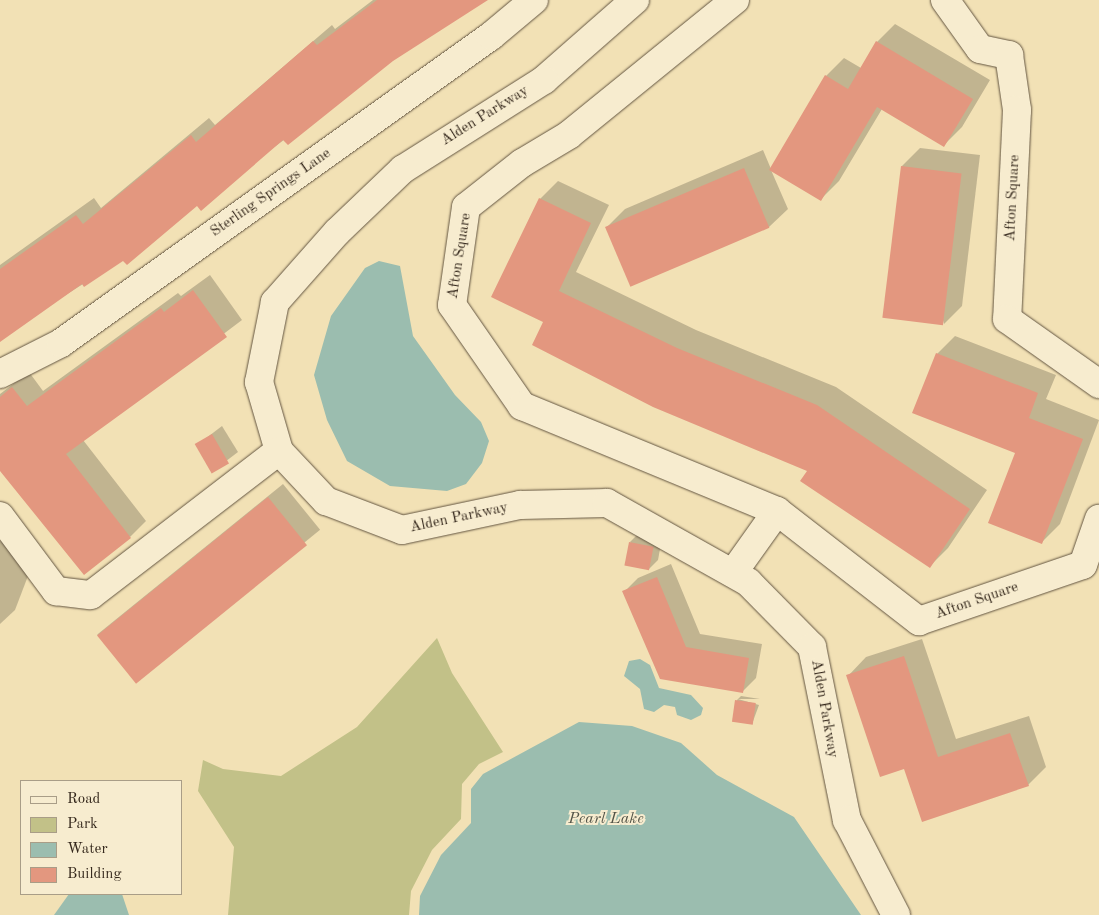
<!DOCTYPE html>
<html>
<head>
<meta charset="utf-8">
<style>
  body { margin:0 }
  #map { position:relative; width:1099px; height:915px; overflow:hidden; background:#f2e1b5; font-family:"Old Standard TT",serif }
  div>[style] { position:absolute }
  .green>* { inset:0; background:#c2c188 }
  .water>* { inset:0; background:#9bbdaf }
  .shadow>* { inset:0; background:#0003; transform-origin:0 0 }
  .building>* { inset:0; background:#e3977f; transform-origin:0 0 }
  .roads { filter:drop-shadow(0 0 1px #635541) drop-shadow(0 0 1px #635541) }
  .minor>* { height:28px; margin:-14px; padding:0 14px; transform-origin:14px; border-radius:14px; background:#f7eccf }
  span { translate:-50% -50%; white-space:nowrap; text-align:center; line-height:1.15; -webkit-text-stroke:4px #f7eccf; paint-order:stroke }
  .street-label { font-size:15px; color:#33261a }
  .water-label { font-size:16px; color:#525347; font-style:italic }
  .legend { position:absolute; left:20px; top:780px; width:162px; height:115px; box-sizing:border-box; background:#f7eccf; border:1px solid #a99d87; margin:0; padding:6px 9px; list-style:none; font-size:15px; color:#33261a }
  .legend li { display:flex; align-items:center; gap:10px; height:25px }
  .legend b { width:25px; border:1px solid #a99d87 }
</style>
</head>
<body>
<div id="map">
  <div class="green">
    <div style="clip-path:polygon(437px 638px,452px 673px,503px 752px,479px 764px,462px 784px,461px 819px,432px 850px,411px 891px,409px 915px,228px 915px,234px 847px,198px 791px,203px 760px,223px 769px,281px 776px,357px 727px)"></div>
  </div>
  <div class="water">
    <div style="clip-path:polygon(379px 261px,400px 266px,413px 336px,455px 395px,481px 422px,489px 441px,482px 463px,466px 484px,447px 491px,390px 486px,347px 461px,327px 420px,314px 375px,331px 316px,365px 268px)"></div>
    <div style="clip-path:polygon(640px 659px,650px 665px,659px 688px,691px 695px,703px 708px,701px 715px,691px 720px,677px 715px,675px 707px,664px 705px,654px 712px,644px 709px,640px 689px,624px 676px,629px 661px)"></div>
    <div style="clip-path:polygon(579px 722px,632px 726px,681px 743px,717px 775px,794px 817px,861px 915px,419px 915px,420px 896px,441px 855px,471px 823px,471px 789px,483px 774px)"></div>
    <div style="clip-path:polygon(69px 894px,122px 894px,129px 915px,54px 915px)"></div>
  </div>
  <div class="shadow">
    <div style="clip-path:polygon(373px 0,484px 0,392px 60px,123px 259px,0 336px,0 265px,94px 198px,101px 208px,209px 118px,215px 125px,332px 25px,335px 29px)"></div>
    <div style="clip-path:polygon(895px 24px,990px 80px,962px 127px,944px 145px,882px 109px,839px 181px,821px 199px,771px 170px,788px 209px,769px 227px,607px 227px,625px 209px,763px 150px,771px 169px,826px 76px,844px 58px,861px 68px,877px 42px)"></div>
    <div style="clip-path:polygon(920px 148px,980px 155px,962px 306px,944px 324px,902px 166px)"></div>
    <div style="clip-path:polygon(558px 181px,609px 205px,576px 272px,696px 330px,836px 387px,987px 490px,948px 548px,930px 566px,809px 471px,545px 322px,540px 199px)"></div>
    <div style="clip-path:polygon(210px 275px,242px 320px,83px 440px,146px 521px,130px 537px,0 467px,0 394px,29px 372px,43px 391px,178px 293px,181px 296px)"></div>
    <div style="clip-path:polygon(955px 336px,1056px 375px,1046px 399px,1099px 420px,1060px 524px,1042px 542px,1017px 452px,937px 354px)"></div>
    <div style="clip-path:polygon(222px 426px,238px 452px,213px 471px,197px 445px)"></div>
    <div style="left:283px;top:484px;width:59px;height:239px;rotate:51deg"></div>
    <div style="clip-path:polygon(639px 533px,662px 538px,658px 560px,649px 569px,630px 542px)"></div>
    <div style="clip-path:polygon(0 541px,36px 555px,15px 610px,0 624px)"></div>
    <div style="clip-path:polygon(671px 564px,700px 634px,762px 644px,756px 678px,742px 692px,661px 678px,624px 592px,638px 578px)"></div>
    <div style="clip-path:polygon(922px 639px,956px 739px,1029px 716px,1046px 767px,1028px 785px,905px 768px,848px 676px,866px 657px)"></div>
    <div style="clip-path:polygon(741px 696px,760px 699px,738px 699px,759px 705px,752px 724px,733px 721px,737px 700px)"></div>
  </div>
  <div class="building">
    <div style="clip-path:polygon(377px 0,488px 0,393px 61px,288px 145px,283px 140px,201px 211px,197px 206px,127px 265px,123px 261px,84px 287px,82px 284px,0 342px,0 269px,76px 215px,83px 224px,191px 135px,196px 142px,313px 41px,317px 45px)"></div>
    <div style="clip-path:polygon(876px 41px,973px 99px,944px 147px,877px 107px,821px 201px,769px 170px,825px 75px,848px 89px)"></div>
    <div style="left:901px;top:166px;width:61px;height:153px;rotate:7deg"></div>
    <div style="left:744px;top:168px;width:65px;height:151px;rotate:67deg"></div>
    <div style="clip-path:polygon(539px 198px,591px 223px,559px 291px,677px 348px,817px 405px,970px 509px,930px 568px,800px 481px,807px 471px,653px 407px,532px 345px,543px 322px,491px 297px)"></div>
    <div style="clip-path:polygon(193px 290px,227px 337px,66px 454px,131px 538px,84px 575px,0 471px,0 397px,12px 387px,27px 406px,161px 308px,164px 312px)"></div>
    <div style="clip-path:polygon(936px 353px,1038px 393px,1029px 418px,1083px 439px,1042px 544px,988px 523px,1015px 453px,912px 413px)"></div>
    <div style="left:212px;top:434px;width:34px;height:20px;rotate:60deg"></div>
    <div style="left:268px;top:497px;width:62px;height:220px;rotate:51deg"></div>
    <div style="left:629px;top:542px;width:25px;height:24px;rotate:11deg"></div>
    <div style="clip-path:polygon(657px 577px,686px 647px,749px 658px,743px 693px,660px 679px,622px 591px)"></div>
    <div style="clip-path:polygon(904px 656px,938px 757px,1010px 733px,1029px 786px,922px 822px,904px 769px,880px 777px,846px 675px)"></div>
    <div style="left:735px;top:700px;width:21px;height:22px;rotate:8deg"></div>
  </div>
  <div class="roads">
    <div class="minor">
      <div style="left:635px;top:0;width:121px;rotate:138.7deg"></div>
      <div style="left:544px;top:80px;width:167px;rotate:147.7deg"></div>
      <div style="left:403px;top:169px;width:91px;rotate:136.3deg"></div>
      <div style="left:337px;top:232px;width:94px;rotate:131.5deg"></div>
      <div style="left:275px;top:302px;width:82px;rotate:101.3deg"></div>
      <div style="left:259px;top:382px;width:72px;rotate:73.8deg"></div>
      <div style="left:279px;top:451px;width:69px;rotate:46.8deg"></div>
      <div style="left:326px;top:501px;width:81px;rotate:20.9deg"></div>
      <div style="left:402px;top:530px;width:121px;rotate:-12deg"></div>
      <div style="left:520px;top:505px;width:87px;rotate:-1.3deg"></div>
      <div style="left:607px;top:503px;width:162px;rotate:29.3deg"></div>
      <div style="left:748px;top:582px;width:91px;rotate:45.4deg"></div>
      <div style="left:812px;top:647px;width:177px;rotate:78.6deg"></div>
      <div style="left:847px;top:820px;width:107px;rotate:62.7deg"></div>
      <div style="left:735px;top:0;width:214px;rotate:140.9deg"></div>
      <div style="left:569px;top:135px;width:55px;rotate:149.2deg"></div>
      <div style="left:522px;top:163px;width:71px;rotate:141.8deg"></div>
      <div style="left:466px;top:207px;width:99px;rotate:98.1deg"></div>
      <div style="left:452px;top:305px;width:123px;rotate:55.3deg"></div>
      <div style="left:522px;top:406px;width:276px;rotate:22.4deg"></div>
      <div style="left:777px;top:511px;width:180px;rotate:37.8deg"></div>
      <div style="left:919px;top:621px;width:173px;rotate:-18.9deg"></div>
      <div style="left:1083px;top:565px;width:49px;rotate:-70.8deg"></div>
      <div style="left:945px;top:0;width:60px;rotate:54.5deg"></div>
      <div style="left:980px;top:49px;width:30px;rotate:12deg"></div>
      <div style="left:1009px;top:55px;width:56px;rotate:81.7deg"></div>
      <div style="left:1017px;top:110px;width:209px;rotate:92.7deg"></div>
      <div style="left:1007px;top:319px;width:113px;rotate:35.2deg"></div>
      <div style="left:0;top:374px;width:68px;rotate:-26.9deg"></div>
      <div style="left:61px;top:343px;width:528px;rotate:-35.53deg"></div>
      <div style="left:491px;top:36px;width:56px;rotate:-39.9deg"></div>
      <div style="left:0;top:516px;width:94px;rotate:53.3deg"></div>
      <div style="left:56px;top:591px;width:35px;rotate:7deg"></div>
      <div style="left:91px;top:595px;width:237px;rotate:-37.5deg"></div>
      <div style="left:733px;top:573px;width:76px;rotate:-54.6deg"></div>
    </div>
  </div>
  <div class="street-label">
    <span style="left:485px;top:116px;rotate:-32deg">Alden Parkway</span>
    <span style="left:271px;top:193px;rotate:-35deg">Sterling Springs Lane</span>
    <span style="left:1013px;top:198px;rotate:-87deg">Afton Square</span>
    <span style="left:460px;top:256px;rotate:-81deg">Afton Square</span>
    <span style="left:459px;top:518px;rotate:-12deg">Alden Parkway</span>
    <span style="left:977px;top:601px;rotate:-19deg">Afton Square</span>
    <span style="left:824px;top:709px;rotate:80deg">Alden Parkway</span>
  </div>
  <div class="water-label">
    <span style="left:606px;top:819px">Pearl Lake</span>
  </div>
  <ul class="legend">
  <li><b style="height:6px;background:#f7eccf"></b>Road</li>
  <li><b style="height:14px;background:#c2c188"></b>Park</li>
  <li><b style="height:14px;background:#9bbdaf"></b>Water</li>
  <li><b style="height:14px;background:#e3977f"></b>Building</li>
  </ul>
</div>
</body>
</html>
